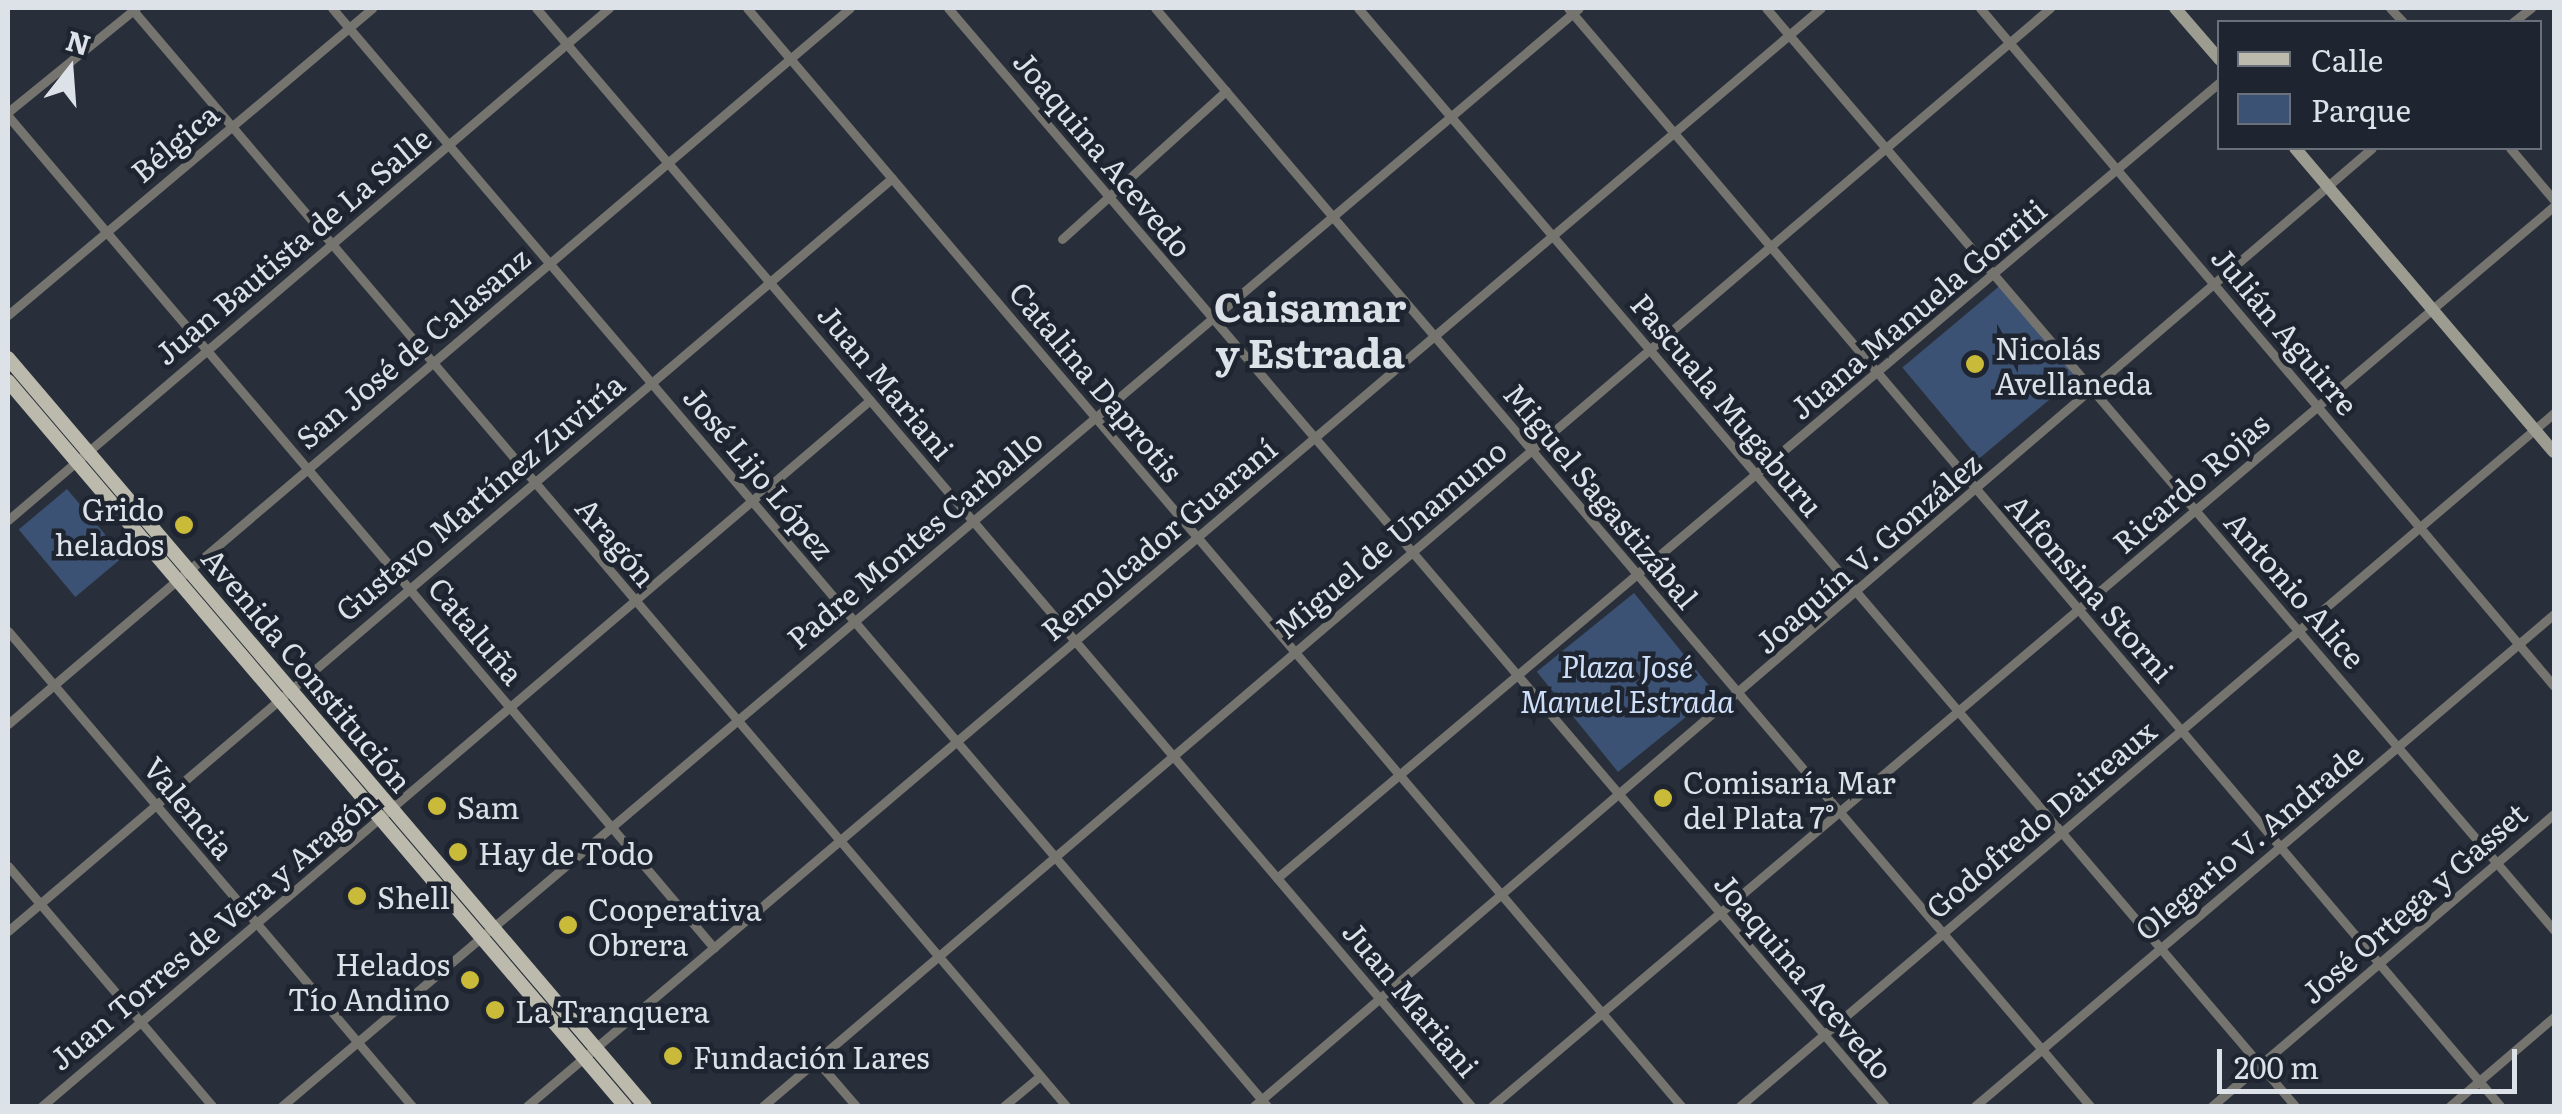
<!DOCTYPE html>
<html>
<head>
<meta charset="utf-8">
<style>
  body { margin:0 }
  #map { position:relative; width:2562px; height:1114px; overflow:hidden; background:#282f3a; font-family:Literata,serif }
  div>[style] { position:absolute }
  .green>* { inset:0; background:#3c5274; transform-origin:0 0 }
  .minor>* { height:9px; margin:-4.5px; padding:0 4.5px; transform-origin:4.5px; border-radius:4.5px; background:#75746e }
  .secondary>* { height:12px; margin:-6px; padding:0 6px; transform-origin:6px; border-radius:6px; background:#9d9c91 }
  .primary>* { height:14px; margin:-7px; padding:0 7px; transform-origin:7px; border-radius:7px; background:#bbbaad }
  .dots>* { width:28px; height:28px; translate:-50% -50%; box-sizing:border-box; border:5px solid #1f2530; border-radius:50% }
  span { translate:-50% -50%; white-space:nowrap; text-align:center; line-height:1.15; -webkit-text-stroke:9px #1f2530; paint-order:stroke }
  .street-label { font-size:30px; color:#dde2e9 }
  .poi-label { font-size:30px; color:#dde2e9 }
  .left { translate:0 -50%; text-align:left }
  .right { translate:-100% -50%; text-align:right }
  .park-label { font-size:30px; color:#cedff9; font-style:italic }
  .district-label { font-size:40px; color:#dde2e9; font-weight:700 }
  .frame { position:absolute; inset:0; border:10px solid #dde2e9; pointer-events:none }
  .legend { position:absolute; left:2217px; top:20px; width:325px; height:130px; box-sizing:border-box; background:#1f2530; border:2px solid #6b717a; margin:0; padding:12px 18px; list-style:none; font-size:30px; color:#dde2e9 }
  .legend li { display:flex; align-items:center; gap:20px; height:50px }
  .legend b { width:50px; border:2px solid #6b717a }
  .north { position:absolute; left:20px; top:20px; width:100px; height:100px; -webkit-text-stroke:8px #1f2530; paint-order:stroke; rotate:17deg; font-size:28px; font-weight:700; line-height:40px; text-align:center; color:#dde2e9 }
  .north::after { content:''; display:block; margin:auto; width:35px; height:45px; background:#dde2e9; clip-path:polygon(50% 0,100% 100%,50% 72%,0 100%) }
  .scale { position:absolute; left:2217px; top:1049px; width:300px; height:45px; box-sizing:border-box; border:5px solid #dde2e9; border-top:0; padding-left:12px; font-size:30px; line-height:35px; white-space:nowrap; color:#dde2e9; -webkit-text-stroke:8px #1f2530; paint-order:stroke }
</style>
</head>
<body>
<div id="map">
  <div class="green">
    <div style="left:2002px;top:284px;width:119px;height:130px;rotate:50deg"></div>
    <div style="left:67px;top:489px;width:88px;height:63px;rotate:50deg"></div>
    <div style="left:1634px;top:593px;width:129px;height:125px;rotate:51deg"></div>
  </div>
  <div class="minor">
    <div style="left:131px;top:8px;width:1442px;rotate:49.58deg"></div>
    <div style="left:332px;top:8px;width:1442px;rotate:49.58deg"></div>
    <div style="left:536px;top:8px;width:1442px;rotate:49.58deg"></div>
    <div style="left:747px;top:8px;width:1442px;rotate:49.61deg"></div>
    <div style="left:948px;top:8px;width:1443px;rotate:49.52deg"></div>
    <div style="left:1155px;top:8px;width:1442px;rotate:49.58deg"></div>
    <div style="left:1358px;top:8px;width:1443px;rotate:49.52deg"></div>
    <div style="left:1568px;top:8px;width:1440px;rotate:49.67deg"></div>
    <div style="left:1766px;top:8px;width:1213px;rotate:49.48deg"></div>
    <div style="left:1980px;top:8px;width:888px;rotate:49.75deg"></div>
    <div style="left:2390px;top:8px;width:19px;rotate:47deg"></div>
    <div style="left:2513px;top:22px;width:23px;rotate:-38deg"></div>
    <div style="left:8px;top:112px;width:165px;rotate:-39.1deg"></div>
    <div style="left:8px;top:116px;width:1091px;rotate:49.68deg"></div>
    <div style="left:2510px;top:148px;width:68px;rotate:49.8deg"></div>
    <div style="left:1062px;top:239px;width:221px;rotate:-42.1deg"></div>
    <div style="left:8px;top:315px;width:476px;rotate:-40.1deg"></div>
    <div style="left:8px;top:520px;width:790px;rotate:-40.43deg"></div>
    <div style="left:8px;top:631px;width:624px;rotate:49.62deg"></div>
    <div style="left:8px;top:724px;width:1105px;rotate:-40.38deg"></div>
    <div style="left:8px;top:866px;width:315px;rotate:49.6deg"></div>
    <div style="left:1277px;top:878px;width:1234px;rotate:-40.17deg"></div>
    <div style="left:8px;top:931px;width:1161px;rotate:-40.42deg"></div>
    <div style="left:817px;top:1061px;width:60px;rotate:49.1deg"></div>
    <div style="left:42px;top:1106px;width:1088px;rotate:-40.45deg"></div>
    <div style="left:282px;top:1106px;width:1699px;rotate:-40.25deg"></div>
    <div style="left:527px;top:1106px;width:1697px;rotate:-40.32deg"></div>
    <div style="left:763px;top:1106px;width:1692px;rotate:-40.47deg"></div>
    <div style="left:1004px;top:1106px;width:47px;rotate:-39.8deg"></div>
    <div style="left:1254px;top:1106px;width:1472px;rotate:-40.59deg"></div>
    <div style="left:1492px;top:1106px;width:1392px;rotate:-40.28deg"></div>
    <div style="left:1740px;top:1106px;width:1069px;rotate:-40.41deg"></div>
    <div style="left:1975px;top:1106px;width:760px;rotate:-40.36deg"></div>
    <div style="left:2212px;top:1106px;width:450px;rotate:-40.5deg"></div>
    <div style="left:2450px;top:1106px;width:137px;rotate:-40.6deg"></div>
  </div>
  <div class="secondary">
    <div style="left:2175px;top:8px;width:69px;rotate:49.1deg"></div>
    <div style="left:2295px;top:148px;width:399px;rotate:49.6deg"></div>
  </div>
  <div class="primary">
    <div style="left:8px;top:358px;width:982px;rotate:49.58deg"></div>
    <div style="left:8px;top:381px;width:952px;rotate:49.6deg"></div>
  </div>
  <div class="dots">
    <div style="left:1975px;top:364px;background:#caba3a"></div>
    <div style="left:184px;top:525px;background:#caba3a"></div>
    <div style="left:1663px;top:798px;background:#caba3a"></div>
    <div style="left:437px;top:806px;background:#caba3a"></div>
    <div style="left:458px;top:852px;background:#caba3a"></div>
    <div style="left:357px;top:896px;background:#caba3a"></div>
    <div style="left:568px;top:925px;background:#caba3a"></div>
    <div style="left:470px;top:980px;background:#caba3a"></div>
    <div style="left:495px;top:1010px;background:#caba3a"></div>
    <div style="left:673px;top:1056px;background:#caba3a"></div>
  </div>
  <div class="street-label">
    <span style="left:174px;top:142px;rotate:-40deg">Bélgica</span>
    <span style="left:1104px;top:153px;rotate:50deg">Joaquina Acevedo</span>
    <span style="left:292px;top:245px;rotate:-40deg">Juan Bautista de La Salle</span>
    <span style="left:1917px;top:308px;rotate:-40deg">Juana Manuela Gorriti</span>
    <span style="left:2286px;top:330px;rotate:50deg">Julián Aguirre</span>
    <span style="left:412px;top:347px;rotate:-40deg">San José de Calasanz</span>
    <span style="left:887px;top:381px;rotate:50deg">Juan Mariani</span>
    <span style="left:1097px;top:381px;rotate:50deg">Catalina Daprotis</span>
    <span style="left:1728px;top:404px;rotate:50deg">Pascuala Mugaburu</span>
    <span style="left:760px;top:472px;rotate:50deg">José Lijo López</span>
    <span style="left:2190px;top:482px;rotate:-41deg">Ricardo Rojas</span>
    <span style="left:1602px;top:495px;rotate:50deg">Miguel Sagastizábal</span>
    <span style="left:479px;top:496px;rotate:-40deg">Gustavo Martínez Zuviría</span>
    <span style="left:914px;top:538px;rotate:-40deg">Padre Montes Carballo</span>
    <span style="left:1158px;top:538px;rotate:-40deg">Remolcador Guaraní</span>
    <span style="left:1390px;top:538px;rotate:-40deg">Miguel de Unamuno</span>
    <span style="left:617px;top:541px;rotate:50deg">Aragón</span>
    <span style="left:1867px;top:552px;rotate:-41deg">Joaquín V. González</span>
    <span style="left:2091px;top:587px;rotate:49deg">Alfonsina Storni</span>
    <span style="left:2296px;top:589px;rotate:49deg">Antonio Alice</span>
    <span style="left:477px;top:630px;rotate:50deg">Cataluña</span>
    <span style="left:308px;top:669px;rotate:50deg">Avenida Constitución</span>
    <span style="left:190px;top:807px;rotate:50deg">Valencia</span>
    <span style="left:2040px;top:818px;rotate:-40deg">Godofredo Daireaux</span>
    <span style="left:2248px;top:841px;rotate:-40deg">Olegario V. Andrade</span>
    <span style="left:2413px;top:902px;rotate:-41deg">José Ortega y Gasset</span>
    <span style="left:212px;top:929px;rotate:-40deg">Juan Torres de Vera y Aragón</span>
    <span style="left:1805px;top:975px;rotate:50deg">Joaquina Acevedo</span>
    <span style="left:1412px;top:998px;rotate:50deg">Juan Mariani</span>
  </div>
  <div class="poi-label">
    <span class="left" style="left:1995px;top:364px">Nicolás<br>Avellaneda</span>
    <span class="right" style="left:164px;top:525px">Grido<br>helados</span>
    <span class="left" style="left:1683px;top:798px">Comisaría Mar<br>del Plata 7°</span>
    <span class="left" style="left:457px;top:806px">Sam</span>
    <span class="left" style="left:478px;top:852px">Hay de Todo</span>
    <span class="left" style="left:377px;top:896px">Shell</span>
    <span class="left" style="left:588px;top:925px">Cooperativa<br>Obrera</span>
    <span class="right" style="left:450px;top:980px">Helados<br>Tío Andino</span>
    <span class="left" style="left:515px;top:1010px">La Tranquera</span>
    <span class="left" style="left:693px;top:1056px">Fundación Lares</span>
  </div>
  <div class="park-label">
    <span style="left:1627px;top:682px">Plaza José<br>Manuel Estrada</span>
  </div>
  <div class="district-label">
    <span style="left:1310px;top:328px">Caisamar<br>y Estrada</span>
  </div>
  <div class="frame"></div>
  <ul class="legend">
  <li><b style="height:12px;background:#bbbaad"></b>Calle</li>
  <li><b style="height:28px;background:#3c5274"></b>Parque</li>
  </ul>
  <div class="north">N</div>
  <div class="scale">200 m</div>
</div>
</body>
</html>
